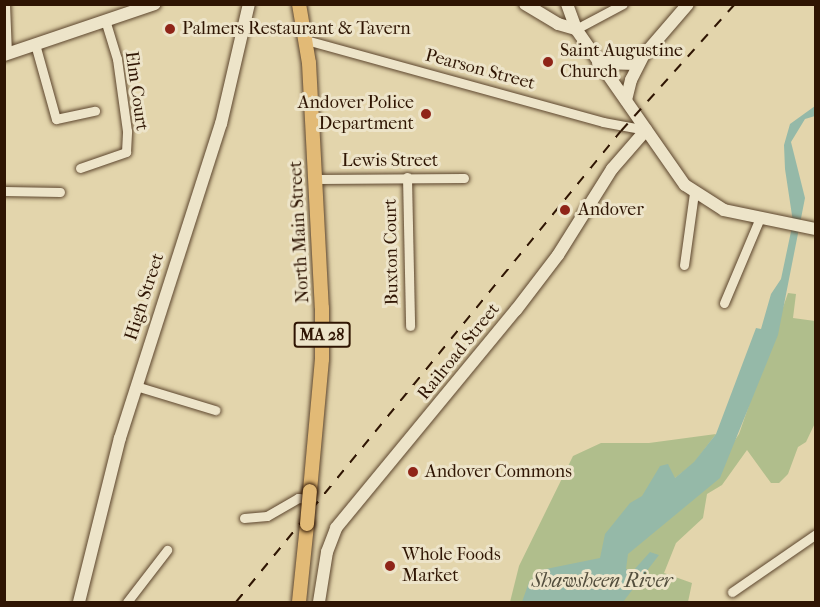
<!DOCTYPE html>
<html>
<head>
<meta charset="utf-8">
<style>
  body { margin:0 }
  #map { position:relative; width:820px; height:607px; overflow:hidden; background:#e3d5ac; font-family:"IM FELL French Canon",serif }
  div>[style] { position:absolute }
  .green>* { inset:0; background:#b0be8c }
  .water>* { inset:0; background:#95b9a8 }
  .roads { filter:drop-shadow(0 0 2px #5c452d) drop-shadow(0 0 2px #5c452d) }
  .street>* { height:9px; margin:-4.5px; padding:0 4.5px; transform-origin:4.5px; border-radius:4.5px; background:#ede4c9 }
  .secondary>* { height:12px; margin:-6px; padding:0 6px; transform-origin:6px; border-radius:6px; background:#ede4c9 }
  .primary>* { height:14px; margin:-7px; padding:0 7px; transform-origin:7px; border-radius:7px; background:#e2ba76 }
  .rail>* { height:2px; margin-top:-1px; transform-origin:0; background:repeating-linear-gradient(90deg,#2f1503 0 10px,transparent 0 20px) }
  .bridges { filter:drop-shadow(0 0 2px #2f1503) drop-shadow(0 0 2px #2f1503) }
  .primary-bridge>* { height:14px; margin:-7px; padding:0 7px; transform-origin:7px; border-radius:7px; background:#e2ba76 }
  .dots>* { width:16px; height:16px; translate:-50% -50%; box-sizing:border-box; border:3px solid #ede4c9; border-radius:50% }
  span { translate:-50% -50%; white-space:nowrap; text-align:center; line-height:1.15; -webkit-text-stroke:6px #ede4c9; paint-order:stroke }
  .shield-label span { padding:2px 4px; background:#ede4c9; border:2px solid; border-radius:4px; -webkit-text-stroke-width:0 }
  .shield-label { font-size:16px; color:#2f1503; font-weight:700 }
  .poi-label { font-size:18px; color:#2f1503 }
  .left { translate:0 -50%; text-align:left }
  .right { translate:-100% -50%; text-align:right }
  .street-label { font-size:18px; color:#2f1503 }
  .water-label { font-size:20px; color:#534e3d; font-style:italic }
  .frame { position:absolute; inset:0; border:6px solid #2f1503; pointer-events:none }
</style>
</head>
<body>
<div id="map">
  <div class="green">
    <div style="clip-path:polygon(788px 293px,796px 294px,793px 318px,815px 321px,816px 421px,806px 442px,798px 447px,788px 474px,779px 483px,771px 483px,747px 450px,722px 485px,707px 494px,703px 518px,676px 543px,664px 573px,692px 583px,688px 602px,607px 602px,612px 579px,632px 547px,720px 463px,739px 434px)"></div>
    <div style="clip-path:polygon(716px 434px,694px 463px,674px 479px,594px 581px,588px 602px,510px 602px,519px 566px,573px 456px,601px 443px,649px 443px)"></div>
  </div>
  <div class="water">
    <div style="clip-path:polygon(815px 106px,815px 116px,805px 119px,791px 142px,805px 198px,778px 335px,720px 478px,628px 554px,626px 569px,633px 571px,650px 552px,659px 555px,623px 602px,522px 602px,529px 582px,541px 570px,600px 558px,605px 534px,630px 503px,642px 496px,660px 466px,668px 464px,675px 478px,694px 462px,716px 434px,756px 328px,761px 329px,771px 294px,781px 279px,793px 222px,785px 169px,784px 145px,790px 124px)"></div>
  </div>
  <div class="roads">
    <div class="street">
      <div style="left:5px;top:4px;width:50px;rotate:87.7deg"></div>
      <div style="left:576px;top:29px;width:53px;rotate:-28deg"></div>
      <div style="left:306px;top:40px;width:308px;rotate:15.4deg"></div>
      <div style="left:603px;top:122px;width:44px;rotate:10.5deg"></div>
      <div style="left:35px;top:44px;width:78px;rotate:74.4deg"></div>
      <div style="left:56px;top:119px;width:40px;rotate:-12deg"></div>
      <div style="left:80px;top:168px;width:49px;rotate:-19.2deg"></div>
      <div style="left:126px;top:152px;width:21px;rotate:-87deg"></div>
      <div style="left:127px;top:131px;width:73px;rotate:-97.9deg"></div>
      <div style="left:117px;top:59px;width:38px;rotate:-107deg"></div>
      <div style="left:407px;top:177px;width:149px;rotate:88.8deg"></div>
      <div style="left:316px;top:179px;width:148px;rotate:-0.4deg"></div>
      <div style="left:4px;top:191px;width:56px;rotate:1deg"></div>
      <div style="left:684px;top:265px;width:73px;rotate:-82.1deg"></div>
      <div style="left:724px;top:303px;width:90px;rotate:-67.1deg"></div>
      <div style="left:136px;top:386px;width:83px;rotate:16.9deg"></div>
      <div style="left:244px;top:518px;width:23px;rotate:-5deg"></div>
      <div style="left:267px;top:516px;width:36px;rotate:-30deg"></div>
      <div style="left:298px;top:498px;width:11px;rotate:5deg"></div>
      <div style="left:732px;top:592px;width:102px;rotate:-34.6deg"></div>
      <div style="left:127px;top:602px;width:66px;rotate:-52.4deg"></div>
    </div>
    <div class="secondary">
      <div style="left:525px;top:4px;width:39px;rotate:31deg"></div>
      <div style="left:558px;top:24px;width:19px;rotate:16deg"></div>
      <div style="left:567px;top:4px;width:27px;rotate:70deg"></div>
      <div style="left:576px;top:29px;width:190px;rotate:55.1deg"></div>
      <div style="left:685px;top:185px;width:46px;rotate:32.7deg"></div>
      <div style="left:724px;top:210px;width:94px;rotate:11.7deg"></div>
      <div style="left:4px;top:55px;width:159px;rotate:-18.7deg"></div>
      <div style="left:598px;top:63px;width:40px;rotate:1.4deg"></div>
      <div style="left:626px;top:100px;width:21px;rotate:-76deg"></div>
      <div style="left:631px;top:80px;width:28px;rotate:-63deg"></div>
      <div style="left:644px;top:55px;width:67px;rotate:-49.2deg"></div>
      <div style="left:79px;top:602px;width:169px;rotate:-76deg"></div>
      <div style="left:120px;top:438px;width:330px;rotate:-72.2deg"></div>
      <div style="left:221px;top:124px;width:123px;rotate:-76.9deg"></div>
      <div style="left:319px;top:602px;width:51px;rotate:-80.9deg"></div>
      <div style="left:327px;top:552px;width:26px;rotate:-69deg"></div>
      <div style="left:336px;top:528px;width:283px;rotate:-50.5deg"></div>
      <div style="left:516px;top:310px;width:69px;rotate:-52.6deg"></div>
      <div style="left:558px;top:255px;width:102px;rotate:-57.9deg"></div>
      <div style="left:612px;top:169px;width:52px;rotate:-48.9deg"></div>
    </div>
    <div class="primary">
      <div style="left:299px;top:4px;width:60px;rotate:80.4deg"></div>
      <div style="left:309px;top:63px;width:245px;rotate:87deg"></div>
      <div style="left:322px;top:308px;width:51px;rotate:90deg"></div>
      <div style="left:322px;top:359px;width:133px;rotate:95.2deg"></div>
      <div style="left:299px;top:602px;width:78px;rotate:-84.1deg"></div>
    </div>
  </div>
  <div class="rail">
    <div style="left:236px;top:602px;width:608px;rotate:-50.74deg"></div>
    <div style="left:621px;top:131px;width:171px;rotate:-48.1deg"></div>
  </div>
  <div class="bridges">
    <div class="primary-bridge">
      <div style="left:307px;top:524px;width:33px;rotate:-85deg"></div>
    </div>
  </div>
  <div class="dots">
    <div style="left:170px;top:29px;background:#8f2418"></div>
    <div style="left:548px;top:62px;background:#8f2418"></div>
    <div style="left:426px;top:114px;background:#8f2418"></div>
    <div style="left:565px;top:210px;background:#8f2418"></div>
    <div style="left:413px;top:472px;background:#8f2418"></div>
    <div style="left:390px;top:566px;background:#8f2418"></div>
  </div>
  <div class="shield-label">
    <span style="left:322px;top:335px">MA 28</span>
  </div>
  <div class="poi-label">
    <span class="left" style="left:182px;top:29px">Palmers Restaurant &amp; Tavern</span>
    <span class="left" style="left:560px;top:62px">Saint Augustine<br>Church</span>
    <span class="right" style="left:414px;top:114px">Andover Police<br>Department</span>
    <span class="left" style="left:578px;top:210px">Andover</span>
    <span class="left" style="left:425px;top:472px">Andover Commons</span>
    <span class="left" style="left:402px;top:566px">Whole Foods<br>Market</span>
  </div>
  <div class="street-label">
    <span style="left:480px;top:70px;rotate:15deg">Pearson Street</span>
    <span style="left:136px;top:91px;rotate:82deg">Elm Court</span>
    <span style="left:390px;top:161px">Lewis Street</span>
    <span style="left:300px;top:232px;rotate:-93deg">North Main Street</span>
    <span style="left:392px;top:252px;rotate:-91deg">Buxton Court</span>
    <span style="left:145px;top:297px;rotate:-72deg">High Street</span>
    <span style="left:459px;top:352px;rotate:-51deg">Railroad Street</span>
  </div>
  <div class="water-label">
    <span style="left:602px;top:580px">Shawsheen River</span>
  </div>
  <div class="frame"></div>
</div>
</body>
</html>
